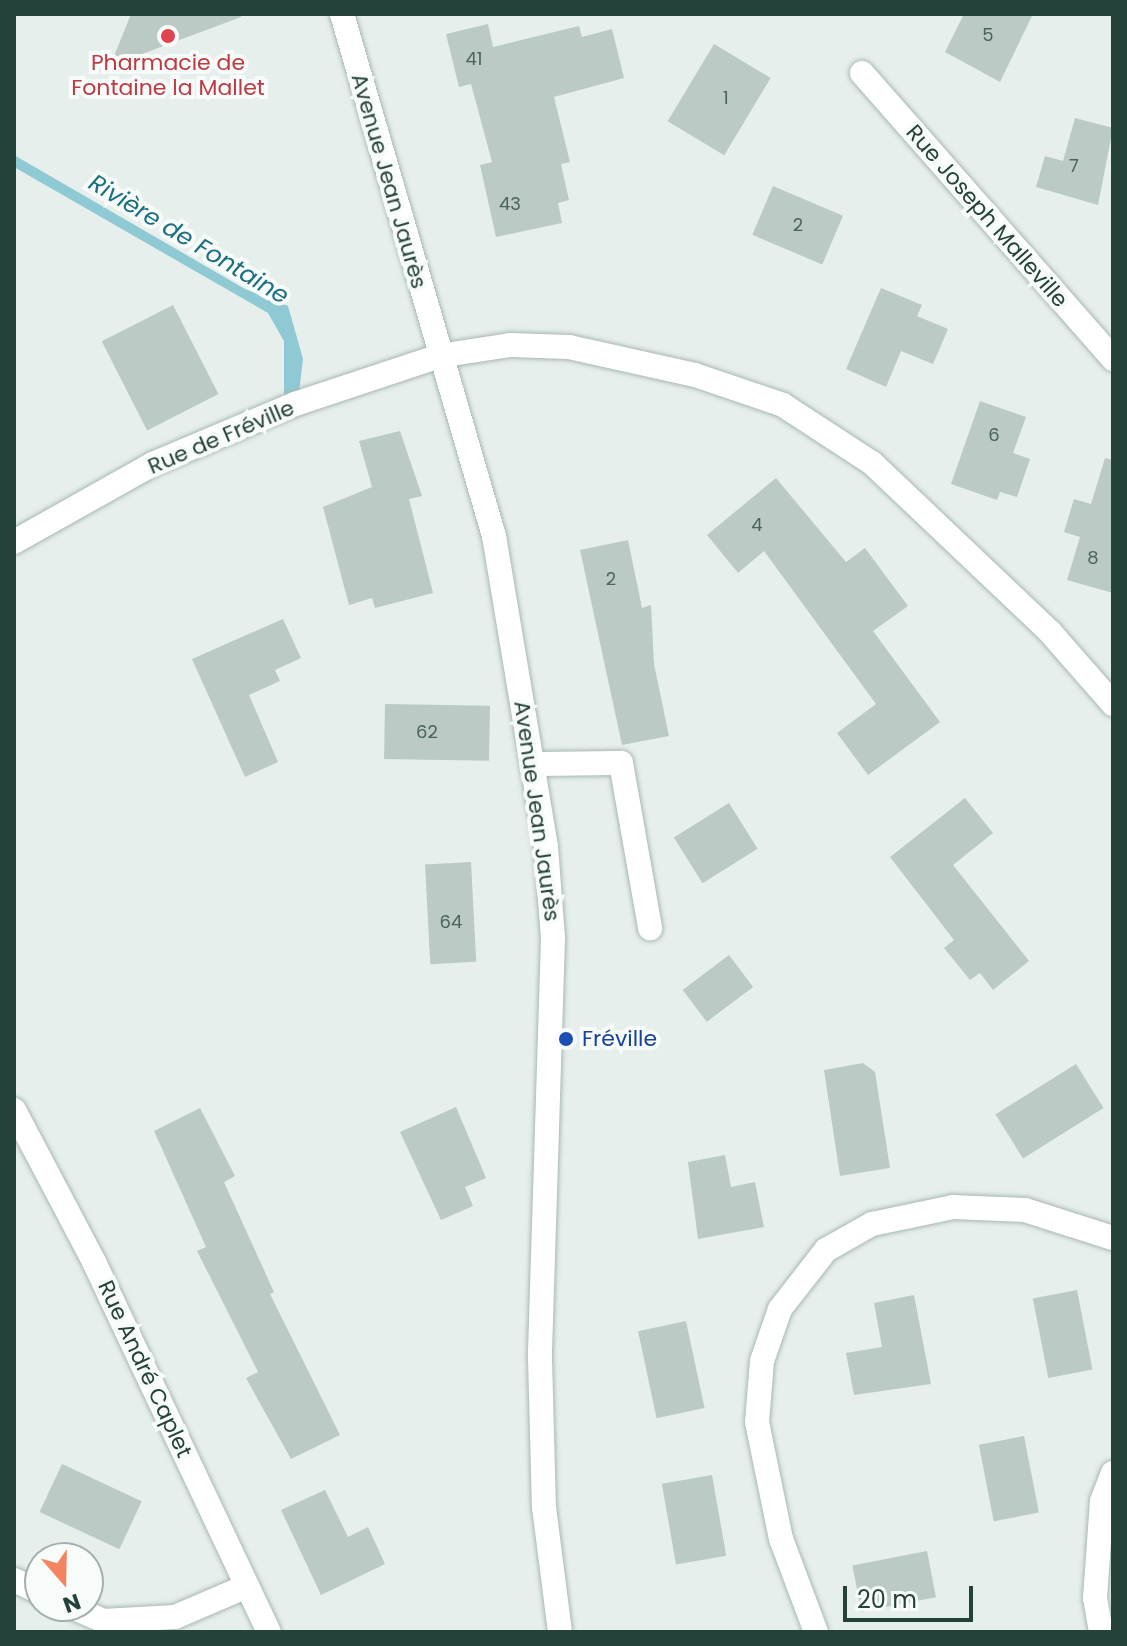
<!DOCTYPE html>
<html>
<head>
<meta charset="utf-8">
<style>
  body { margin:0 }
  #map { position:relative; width:1127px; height:1646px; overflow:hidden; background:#e6efeb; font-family:Poppins,sans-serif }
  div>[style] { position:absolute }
  .water>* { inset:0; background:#8ec9d4 }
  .building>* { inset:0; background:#bbcac4; transform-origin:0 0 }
  .roads { filter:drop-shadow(0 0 2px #a8b8b2) drop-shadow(0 0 2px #a8b8b2) }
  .minor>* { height:24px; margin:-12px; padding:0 12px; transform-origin:12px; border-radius:12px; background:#fff }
  .dots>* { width:22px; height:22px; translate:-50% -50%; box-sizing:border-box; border:4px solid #f7fbf9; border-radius:50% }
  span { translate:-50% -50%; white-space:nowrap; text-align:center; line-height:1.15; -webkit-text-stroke:8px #f7fbf9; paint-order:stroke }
  .number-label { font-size:18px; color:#4a645c }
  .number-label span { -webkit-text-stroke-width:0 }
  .health-label { font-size:22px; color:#be3a42 }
  .street-label { font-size:22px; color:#24423a }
  .transit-label { font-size:22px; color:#164399 }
  .left { translate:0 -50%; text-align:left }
  .water-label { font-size:24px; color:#1c6f80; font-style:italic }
  .frame { position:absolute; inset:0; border:16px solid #24423a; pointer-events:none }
  .north { position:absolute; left:24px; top:1542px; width:80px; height:80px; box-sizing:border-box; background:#f7fbf9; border:2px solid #a3b1ad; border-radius:50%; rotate:160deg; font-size:22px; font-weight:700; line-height:32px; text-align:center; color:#24423a }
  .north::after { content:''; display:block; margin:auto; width:28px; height:36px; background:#f4845f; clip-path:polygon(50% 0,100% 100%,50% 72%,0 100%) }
  .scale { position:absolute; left:843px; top:1586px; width:130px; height:36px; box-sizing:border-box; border:4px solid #24423a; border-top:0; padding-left:10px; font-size:24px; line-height:28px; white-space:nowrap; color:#24423a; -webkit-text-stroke:6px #f7fbf9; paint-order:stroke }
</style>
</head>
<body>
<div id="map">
  <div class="water">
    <div style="clip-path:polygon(14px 155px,245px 289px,288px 306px,303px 359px,299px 392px,284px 395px,284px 341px,268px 313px,14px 167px)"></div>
  </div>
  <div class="building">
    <div style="clip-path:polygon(131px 14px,241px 14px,241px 17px,110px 66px)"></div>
    <div style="clip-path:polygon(964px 14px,1033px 14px,1000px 82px,945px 52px)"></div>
    <div style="clip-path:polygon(488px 24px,493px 47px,579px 26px,582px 37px,612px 29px,624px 78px,554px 97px,570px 162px,561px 164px,569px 200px,558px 203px,562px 223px,496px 237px,480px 165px,492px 162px,471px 84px,459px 87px,446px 34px)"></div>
    <div style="left:714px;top:44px;width:66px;height:90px;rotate:31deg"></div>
    <div style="clip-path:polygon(1075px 118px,1113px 128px,1098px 205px,1036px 187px,1045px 156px,1063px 161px)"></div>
    <div style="left:773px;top:186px;width:76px;height:53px;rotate:23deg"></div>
    <div style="clip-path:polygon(881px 288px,922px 305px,917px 316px,948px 329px,933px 364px,901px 351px,886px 387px,846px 369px)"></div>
    <div style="left:173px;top:305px;width:100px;height:80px;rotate:63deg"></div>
    <div style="clip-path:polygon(980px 401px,1026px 417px,1013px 453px,1030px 459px,1017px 497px,1000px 492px,997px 500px,951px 484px)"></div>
    <div style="clip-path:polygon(400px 431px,422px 496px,409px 499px,433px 593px,375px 608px,372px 598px,349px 605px,323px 507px,372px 487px,359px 441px)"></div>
    <div style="clip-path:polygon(1105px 458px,1113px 460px,1113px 593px,1067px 580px,1080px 537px,1064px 532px,1074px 499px,1091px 504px)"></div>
    <div style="clip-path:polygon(776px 478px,846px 562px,865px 548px,908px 606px,873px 631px,940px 722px,868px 775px,837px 733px,876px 704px,764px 551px,738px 573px,707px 535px)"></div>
    <div style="clip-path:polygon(628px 540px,642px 608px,651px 605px,654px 664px,669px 736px,622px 745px,580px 550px)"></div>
    <div style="clip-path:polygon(283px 619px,301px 658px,275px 670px,280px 681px,249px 695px,278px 762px,245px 777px,192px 659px)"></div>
    <div style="left:385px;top:704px;width:105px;height:55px;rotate:1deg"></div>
    <div style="clip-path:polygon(965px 798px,993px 833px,953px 865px,1029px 961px,993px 990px,980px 973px,970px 980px,944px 948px,954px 940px,890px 857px)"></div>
    <div style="left:729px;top:803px;width:54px;height:65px;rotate:58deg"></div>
    <div style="left:471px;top:862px;width:100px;height:46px;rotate:87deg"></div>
    <div style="left:729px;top:955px;width:40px;height:58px;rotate:53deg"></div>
    <div style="clip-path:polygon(863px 1063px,875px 1072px,890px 1168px,840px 1176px,824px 1070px)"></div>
    <div style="left:1076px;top:1064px;width:52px;height:95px;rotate:58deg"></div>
    <div style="clip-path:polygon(456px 1107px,486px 1178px,465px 1187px,473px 1206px,441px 1220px,400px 1132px)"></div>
    <div style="clip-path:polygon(200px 1108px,235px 1176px,224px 1182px,274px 1292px,270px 1294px,340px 1435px,291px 1459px,246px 1378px,258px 1372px,197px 1251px,206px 1247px,154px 1131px)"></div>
    <div style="clip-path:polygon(725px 1155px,731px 1187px,755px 1182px,764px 1227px,698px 1239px,688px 1162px)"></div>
    <div style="left:1077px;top:1290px;width:81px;height:45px;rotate:79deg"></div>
    <div style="clip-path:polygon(914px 1295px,931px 1384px,854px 1395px,846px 1353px,882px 1347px,874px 1303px)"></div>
    <div style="left:686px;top:1321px;width:89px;height:49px;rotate:78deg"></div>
    <div style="left:1024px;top:1436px;width:78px;height:46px;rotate:79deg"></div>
    <div style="left:62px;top:1464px;width:88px;height:53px;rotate:25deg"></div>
    <div style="left:712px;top:1475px;width:82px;height:51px;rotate:80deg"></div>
    <div style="clip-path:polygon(325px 1490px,348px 1537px,368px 1527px,385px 1564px,321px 1595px,281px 1510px)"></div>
    <div style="left:927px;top:1551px;width:47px;height:76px;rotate:79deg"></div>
  </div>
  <div class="roads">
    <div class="minor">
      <div style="left:342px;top:14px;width:544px;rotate:73.77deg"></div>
      <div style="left:494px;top:536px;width:315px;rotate:80.5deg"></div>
      <div style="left:546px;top:847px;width:91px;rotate:85.6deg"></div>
      <div style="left:553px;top:938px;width:420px;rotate:91.8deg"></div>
      <div style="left:540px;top:1358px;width:149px;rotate:88.5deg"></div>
      <div style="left:544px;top:1507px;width:126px;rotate:82.7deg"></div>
      <div style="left:862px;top:73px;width:381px;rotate:48.7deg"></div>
      <div style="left:14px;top:542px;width:159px;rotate:-29.3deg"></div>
      <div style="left:153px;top:464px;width:154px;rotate:-22.9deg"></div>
      <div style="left:295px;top:404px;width:152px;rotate:-18.4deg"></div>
      <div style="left:439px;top:356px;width:72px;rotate:-8.8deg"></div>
      <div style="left:510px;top:345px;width:59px;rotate:1.9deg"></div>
      <div style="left:569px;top:347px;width:129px;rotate:12.5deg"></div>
      <div style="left:695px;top:375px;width:93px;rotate:18.8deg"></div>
      <div style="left:783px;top:405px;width:106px;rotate:33.1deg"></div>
      <div style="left:872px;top:463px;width:245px;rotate:43.5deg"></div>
      <div style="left:1050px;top:632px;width:96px;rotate:48.8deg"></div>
      <div style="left:533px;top:764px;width:88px;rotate:-0.7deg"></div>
      <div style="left:621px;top:763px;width:168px;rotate:80deg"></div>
      <div style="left:14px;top:1110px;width:172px;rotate:62.2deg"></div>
      <div style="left:94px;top:1262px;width:409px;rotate:64.7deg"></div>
      <div style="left:14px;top:1580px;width:29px;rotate:25deg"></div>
      <div style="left:70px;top:1606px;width:36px;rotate:24deg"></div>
      <div style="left:103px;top:1621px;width:72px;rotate:-3.2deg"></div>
      <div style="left:175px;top:1617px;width:78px;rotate:-23.3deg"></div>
      <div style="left:816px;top:1632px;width:99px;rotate:-110.6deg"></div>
      <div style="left:781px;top:1539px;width:119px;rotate:-101.6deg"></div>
      <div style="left:757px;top:1422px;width:61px;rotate:-85.3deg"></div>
      <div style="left:762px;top:1361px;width:55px;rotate:-70.9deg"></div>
      <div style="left:780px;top:1309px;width:75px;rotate:-52.1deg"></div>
      <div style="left:826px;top:1250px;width:53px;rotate:-29.5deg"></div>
      <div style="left:872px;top:1224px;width:83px;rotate:-11.9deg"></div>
      <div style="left:953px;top:1207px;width:72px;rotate:2.4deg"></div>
      <div style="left:1025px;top:1210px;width:92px;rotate:17.7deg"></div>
      <div style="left:1101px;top:1632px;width:35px;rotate:-100deg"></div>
      <div style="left:1095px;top:1598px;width:97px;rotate:-85.9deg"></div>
      <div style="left:1102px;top:1501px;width:30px;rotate:-69deg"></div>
    </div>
  </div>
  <div class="dots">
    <div style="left:168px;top:36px;background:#e0444e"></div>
    <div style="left:566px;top:1039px;background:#1a4fb4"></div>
  </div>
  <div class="number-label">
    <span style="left:988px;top:35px">5</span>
    <span style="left:474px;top:59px">41</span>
    <span style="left:726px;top:98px">1</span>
    <span style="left:1074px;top:166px">7</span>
    <span style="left:510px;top:204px">43</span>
    <span style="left:798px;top:225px">2</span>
    <span style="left:994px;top:435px">6</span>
    <span style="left:757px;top:525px">4</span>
    <span style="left:1093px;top:558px">8</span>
    <span style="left:611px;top:579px">2</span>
    <span style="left:427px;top:732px">62</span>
    <span style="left:451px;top:922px">64</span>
  </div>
  <div class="health-label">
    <span style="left:168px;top:75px">Pharmacie de<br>Fontaine la Mallet</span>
  </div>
  <div class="street-label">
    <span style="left:389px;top:181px;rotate:74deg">Avenue Jean Jaurès</span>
    <span style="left:987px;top:216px;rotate:49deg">Rue Joseph Malleville</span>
    <span style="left:221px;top:437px;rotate:-23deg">Rue de Fréville</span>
    <span style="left:537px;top:811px;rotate:82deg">Avenue Jean Jaurès</span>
    <span style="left:145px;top:1369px;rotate:65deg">Rue André Caplet</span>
  </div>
  <div class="transit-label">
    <span class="left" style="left:582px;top:1039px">Fréville</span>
  </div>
  <div class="water-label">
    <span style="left:189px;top:239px;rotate:31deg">Rivière de Fontaine</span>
  </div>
  <div class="frame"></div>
  <div class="north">N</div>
  <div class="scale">20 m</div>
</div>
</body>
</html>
